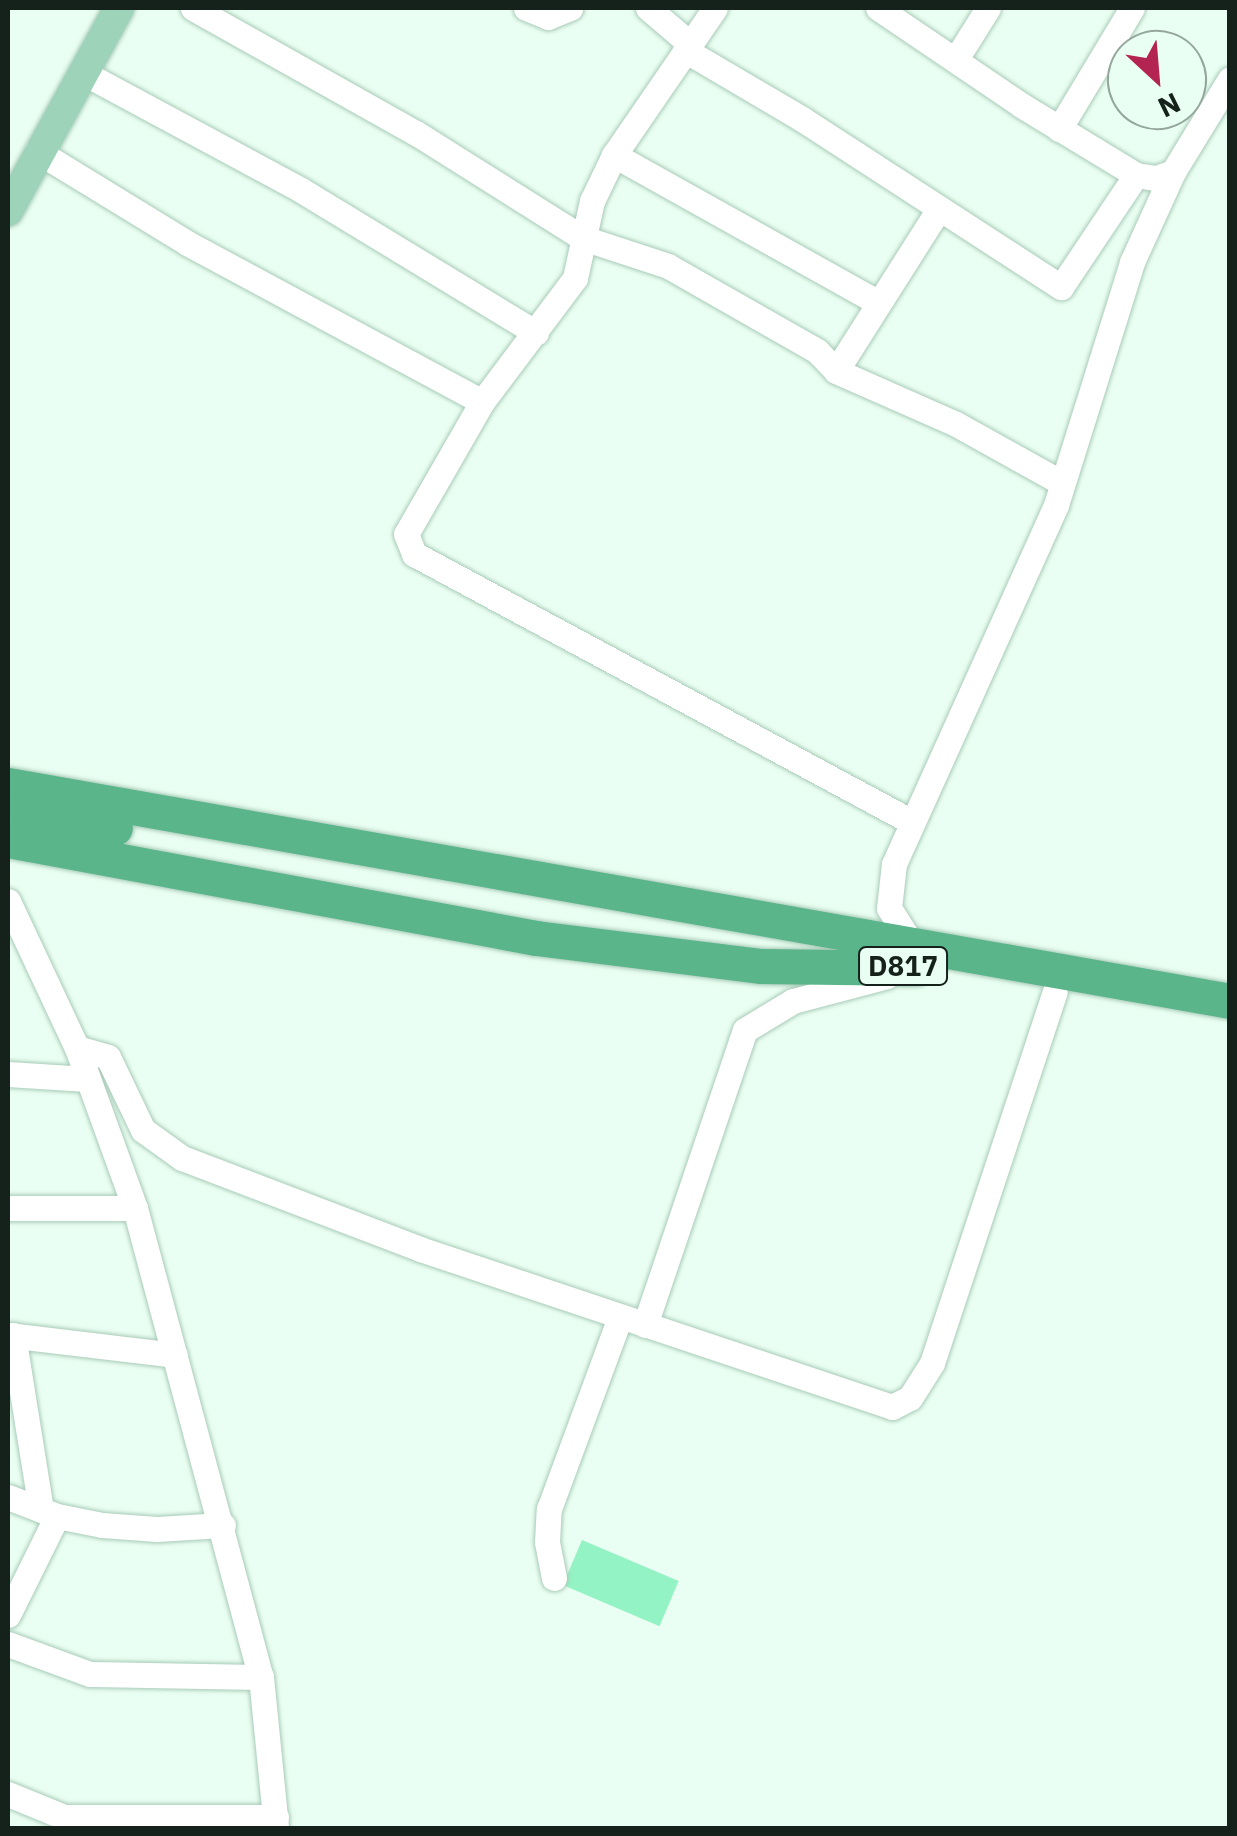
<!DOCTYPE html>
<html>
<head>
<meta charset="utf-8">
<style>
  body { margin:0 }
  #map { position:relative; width:1237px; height:1836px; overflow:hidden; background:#eafff3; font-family:"IBM Plex Sans",sans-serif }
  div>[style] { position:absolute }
  .green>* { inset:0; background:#94f3c4; transform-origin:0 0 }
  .roads { filter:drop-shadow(0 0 2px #a9cbb8) drop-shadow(0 0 2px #a9cbb8) }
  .minor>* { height:25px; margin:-12.5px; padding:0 12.5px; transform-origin:12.5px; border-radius:12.5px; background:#fff }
  .major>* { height:30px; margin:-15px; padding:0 15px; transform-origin:15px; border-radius:15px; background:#9cd3b9 }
  .highway>* { height:35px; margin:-17.5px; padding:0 17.5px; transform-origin:17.5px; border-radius:17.5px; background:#5ab58b }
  span { translate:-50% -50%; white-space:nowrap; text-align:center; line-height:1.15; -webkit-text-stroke:8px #eafff3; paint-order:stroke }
  .shield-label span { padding:2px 8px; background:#eafff3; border:2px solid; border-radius:8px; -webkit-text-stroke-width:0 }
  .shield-label { font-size:28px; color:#15221b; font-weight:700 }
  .frame { position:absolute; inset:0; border:10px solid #15221b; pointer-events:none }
  .north { position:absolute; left:1107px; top:30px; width:100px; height:100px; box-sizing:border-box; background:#eafff3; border:2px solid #95a79d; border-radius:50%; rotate:154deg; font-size:28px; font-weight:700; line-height:40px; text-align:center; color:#15221b }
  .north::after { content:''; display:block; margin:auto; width:35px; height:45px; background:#b42452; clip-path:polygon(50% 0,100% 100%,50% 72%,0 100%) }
</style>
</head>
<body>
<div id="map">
  <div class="green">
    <div style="left:582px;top:1540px;width:105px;height:49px;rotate:23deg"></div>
  </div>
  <div class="roads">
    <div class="minor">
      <div style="left:193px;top:8px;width:256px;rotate:29.3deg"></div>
      <div style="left:416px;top:133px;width:197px;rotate:32.2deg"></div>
      <div style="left:583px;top:238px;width:89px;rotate:18.2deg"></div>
      <div style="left:668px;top:266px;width:172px;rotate:29.7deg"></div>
      <div style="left:817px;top:351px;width:28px;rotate:46deg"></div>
      <div style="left:836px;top:371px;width:192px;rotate:-57.6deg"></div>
      <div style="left:526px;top:8px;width:24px;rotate:22deg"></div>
      <div style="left:548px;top:17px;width:24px;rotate:-22deg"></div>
      <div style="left:648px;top:8px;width:54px;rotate:40.5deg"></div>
      <div style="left:878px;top:8px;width:173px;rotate:34.1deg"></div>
      <div style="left:1021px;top:105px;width:135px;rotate:31.3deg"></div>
      <div style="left:1136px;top:175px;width:20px;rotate:9deg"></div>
      <div style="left:1156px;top:178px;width:18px;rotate:-19deg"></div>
      <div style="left:1173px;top:172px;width:109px;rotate:-58.5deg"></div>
      <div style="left:685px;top:50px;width:136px;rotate:30.5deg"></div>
      <div style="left:802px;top:119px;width:309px;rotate:33deg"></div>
      <div style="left:1061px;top:287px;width:135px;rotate:-56.2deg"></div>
      <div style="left:956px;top:59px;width:60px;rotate:-57.9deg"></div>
      <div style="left:82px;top:72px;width:249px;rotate:28.3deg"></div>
      <div style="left:301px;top:190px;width:275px;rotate:31.3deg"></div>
      <div style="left:1059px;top:129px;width:141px;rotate:-58.9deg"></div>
      <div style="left:37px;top:151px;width:176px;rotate:31.5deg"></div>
      <div style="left:187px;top:243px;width:335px;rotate:28.3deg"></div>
      <div style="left:482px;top:402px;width:155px;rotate:-53.1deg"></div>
      <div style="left:575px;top:278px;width:79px;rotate:-77.6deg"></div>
      <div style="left:592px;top:201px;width:51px;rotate:-64.4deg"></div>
      <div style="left:614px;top:155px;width:178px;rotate:-55.5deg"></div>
      <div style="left:614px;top:155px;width:301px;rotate:29.2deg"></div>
      <div style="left:836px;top:371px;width:131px;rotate:23.8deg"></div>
      <div style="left:956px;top:424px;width:121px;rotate:29.1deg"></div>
      <div style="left:482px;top:402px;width:152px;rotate:119.9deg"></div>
      <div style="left:406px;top:534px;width:22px;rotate:68deg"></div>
      <div style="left:414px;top:554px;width:566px;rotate:28.29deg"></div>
      <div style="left:8px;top:901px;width:162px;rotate:64.9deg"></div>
      <div style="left:77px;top:1048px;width:170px;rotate:70.1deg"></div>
      <div style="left:135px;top:1208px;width:486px;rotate:75deg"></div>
      <div style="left:261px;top:1677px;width:152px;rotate:84.3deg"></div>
      <div style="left:913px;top:946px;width:45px;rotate:-122.3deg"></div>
      <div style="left:889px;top:908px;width:44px;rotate:-83.5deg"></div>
      <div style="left:894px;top:864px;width:394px;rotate:-65.7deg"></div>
      <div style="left:1056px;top:505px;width:255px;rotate:-72.6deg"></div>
      <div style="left:1132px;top:262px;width:99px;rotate:-65.5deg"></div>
      <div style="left:77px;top:1048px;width:32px;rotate:16deg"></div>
      <div style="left:108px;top:1057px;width:81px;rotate:64.4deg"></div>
      <div style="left:143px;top:1130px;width:48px;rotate:35.7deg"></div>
      <div style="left:182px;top:1158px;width:255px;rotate:20.9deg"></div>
      <div style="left:420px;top:1249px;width:498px;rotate:18.5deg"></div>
      <div style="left:892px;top:1407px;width:20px;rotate:-27deg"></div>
      <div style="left:910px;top:1398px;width:41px;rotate:-57.8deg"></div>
      <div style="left:932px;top:1363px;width:391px;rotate:-71.7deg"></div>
      <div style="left:8px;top:1074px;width:79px;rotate:3.6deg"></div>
      <div style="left:8px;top:1208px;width:127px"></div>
      <div style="left:645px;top:1325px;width:311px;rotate:-71.3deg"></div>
      <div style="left:745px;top:1030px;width:56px;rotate:-31.1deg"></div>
      <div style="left:793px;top:1001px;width:97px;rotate:-14.9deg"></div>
      <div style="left:8px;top:1335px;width:168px;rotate:6.8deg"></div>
      <div style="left:13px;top:1335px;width:177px;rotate:80.9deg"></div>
      <div style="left:8px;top:1497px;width:53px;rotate:21.2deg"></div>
      <div style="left:57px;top:1516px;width:46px;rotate:11.3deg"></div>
      <div style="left:102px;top:1525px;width:55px;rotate:4.2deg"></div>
      <div style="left:157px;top:1529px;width:66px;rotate:-3.5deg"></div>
      <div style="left:554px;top:1578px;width:37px;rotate:-101deg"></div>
      <div style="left:547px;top:1542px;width:33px;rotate:-87deg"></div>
      <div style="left:549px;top:1509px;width:205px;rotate:-69.7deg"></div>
      <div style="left:8px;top:1615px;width:110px;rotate:-63.7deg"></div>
      <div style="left:8px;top:1644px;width:87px;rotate:20.1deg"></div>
      <div style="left:90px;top:1674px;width:171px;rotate:1deg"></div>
      <div style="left:8px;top:1794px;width:61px;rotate:22.3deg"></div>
      <div style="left:64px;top:1817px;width:212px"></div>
    </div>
    <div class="major">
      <div style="left:8px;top:211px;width:231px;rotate:-61.3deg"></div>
    </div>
    <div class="highway">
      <div style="left:8px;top:785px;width:1241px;rotate:10.02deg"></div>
      <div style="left:8px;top:812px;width:108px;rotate:8.5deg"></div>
      <div style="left:8px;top:840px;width:537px;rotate:10.51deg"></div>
      <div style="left:536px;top:938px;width:227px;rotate:7.1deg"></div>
      <div style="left:761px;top:966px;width:154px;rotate:0.7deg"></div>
    </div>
  </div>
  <div class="shield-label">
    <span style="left:903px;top:966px">D817</span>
  </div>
  <div class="frame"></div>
  <div class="north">N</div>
</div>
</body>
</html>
